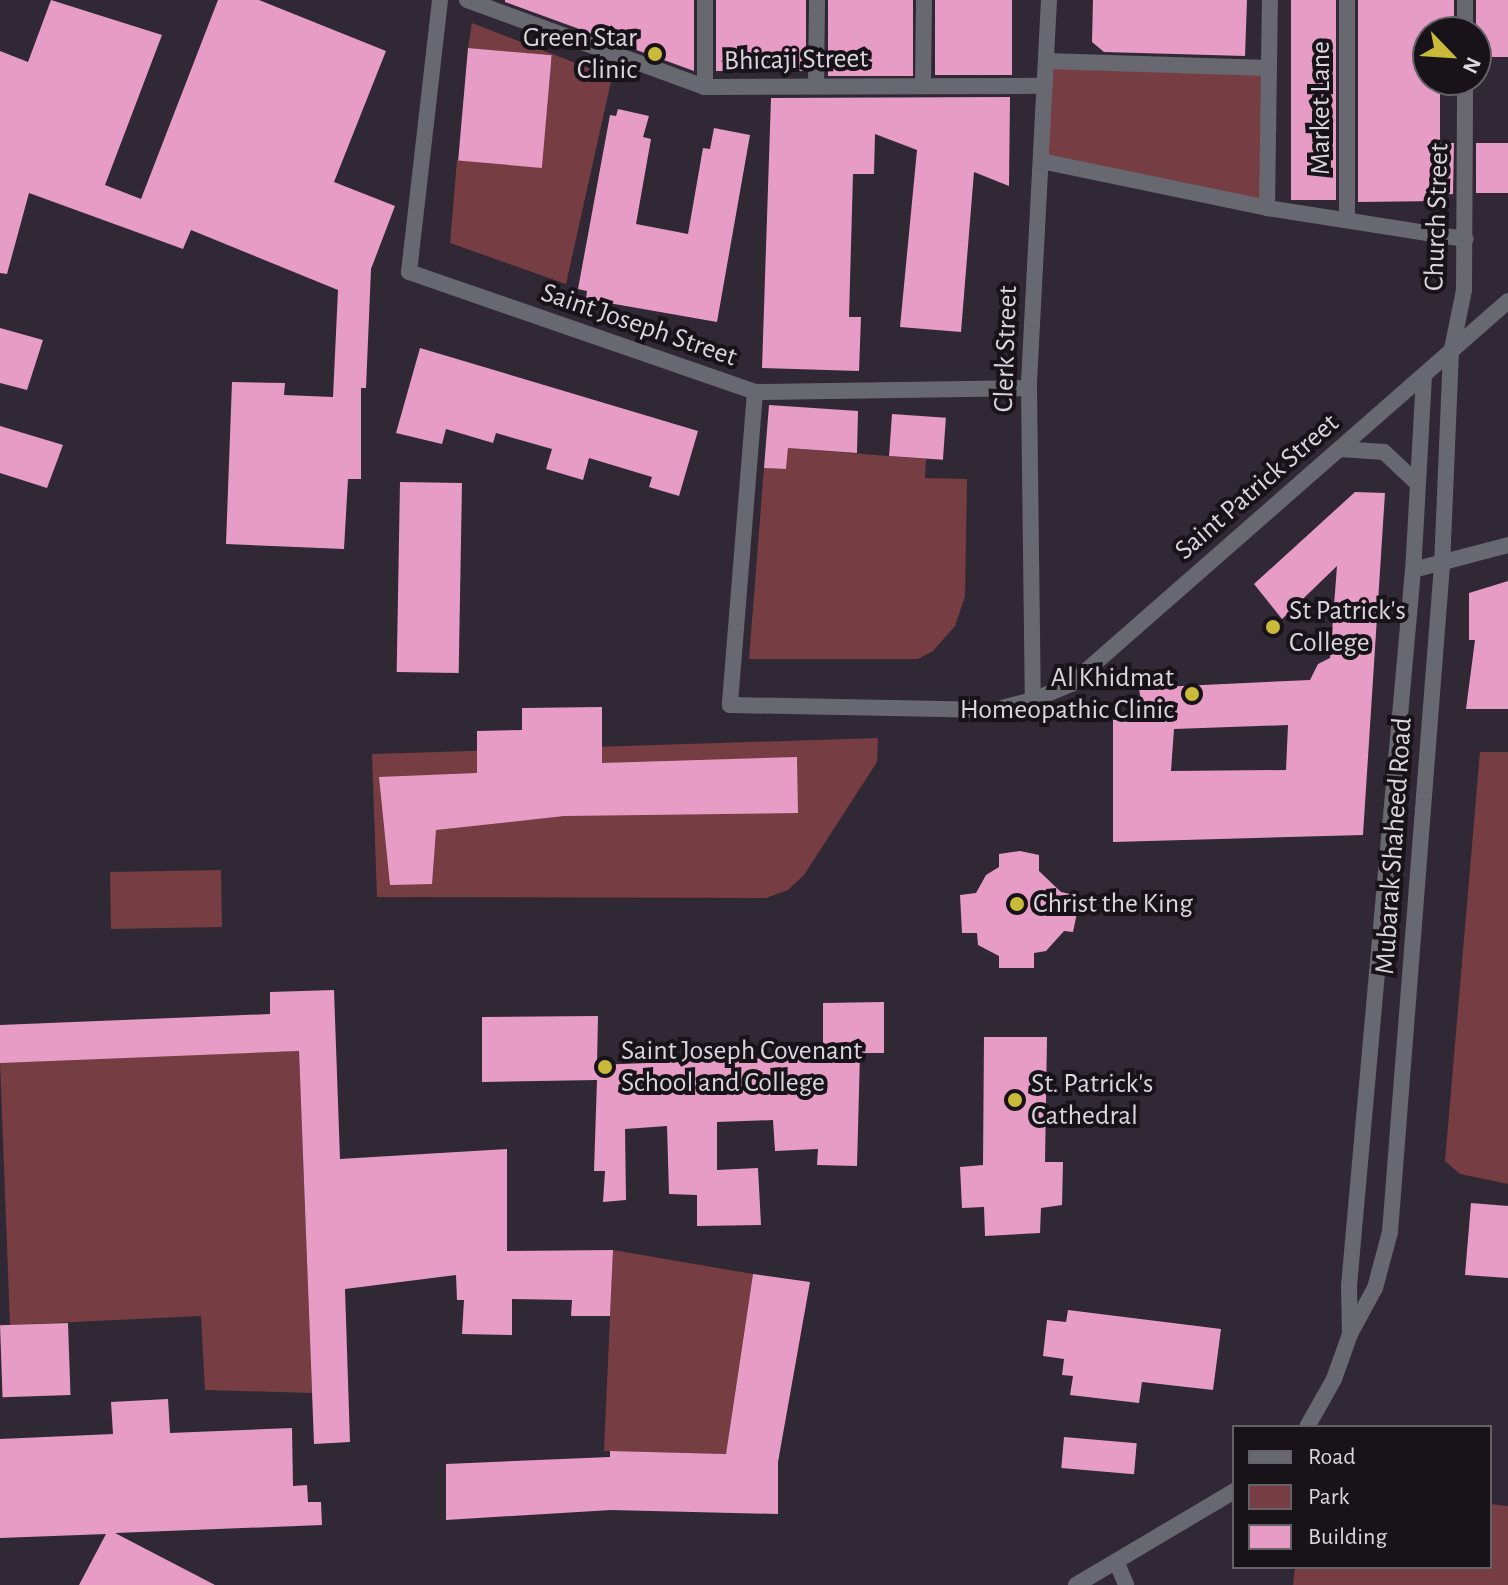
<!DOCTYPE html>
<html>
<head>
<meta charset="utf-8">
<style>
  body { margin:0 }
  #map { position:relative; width:1508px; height:1585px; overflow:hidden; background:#312835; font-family:"Alegreya Sans",sans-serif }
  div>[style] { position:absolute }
  .green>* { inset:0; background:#763d43; transform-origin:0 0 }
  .building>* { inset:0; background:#e79cc6; transform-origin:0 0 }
  .minor>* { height:16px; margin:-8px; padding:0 8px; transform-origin:8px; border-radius:8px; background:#686870 }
  .tertiary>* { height:16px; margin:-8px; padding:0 8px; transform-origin:8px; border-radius:8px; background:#686870 }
  .dots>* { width:22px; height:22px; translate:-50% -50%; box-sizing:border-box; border:4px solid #171318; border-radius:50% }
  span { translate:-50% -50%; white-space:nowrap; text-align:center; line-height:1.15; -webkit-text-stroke:8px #171318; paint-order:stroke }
  .poi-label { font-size:28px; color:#dbd5de }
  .right { translate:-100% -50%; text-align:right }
  .left { translate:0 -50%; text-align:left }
  .street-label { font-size:28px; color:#dbd5de }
  .legend { position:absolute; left:1232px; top:1425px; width:260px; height:144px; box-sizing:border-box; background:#171318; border:2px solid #656167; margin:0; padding:10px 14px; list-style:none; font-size:24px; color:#dbd5de }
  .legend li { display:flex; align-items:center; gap:16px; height:40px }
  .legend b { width:40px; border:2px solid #656167 }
  .north { position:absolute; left:1412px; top:16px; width:80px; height:80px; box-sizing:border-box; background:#171318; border:2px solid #656167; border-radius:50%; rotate:115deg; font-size:22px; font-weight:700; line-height:32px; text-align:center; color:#dbd5de }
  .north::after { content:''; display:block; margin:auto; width:28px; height:36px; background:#caba3a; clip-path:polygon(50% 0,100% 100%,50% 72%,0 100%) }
</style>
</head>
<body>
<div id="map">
  <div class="green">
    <div style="clip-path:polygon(472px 23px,612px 77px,566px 284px,450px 243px,457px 160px,538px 166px,552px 56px,468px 48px)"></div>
    <div style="clip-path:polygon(1046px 61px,1269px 68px,1267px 208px,1041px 161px)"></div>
    <div style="clip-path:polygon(788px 448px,926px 459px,925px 478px,967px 479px,965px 596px,955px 626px,933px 651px,918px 659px,749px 659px,764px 468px,786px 469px)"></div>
    <div style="clip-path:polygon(878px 738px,877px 762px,804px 875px,788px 890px,766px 898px,377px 897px,372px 754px)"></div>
    <div style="clip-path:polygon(1480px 752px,1508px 752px,1508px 1184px,1460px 1174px,1445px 1161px)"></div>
    <div style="left:221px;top:870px;width:57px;height:111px;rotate:89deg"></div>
    <div style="clip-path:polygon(299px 1051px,312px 1393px,205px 1390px,201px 1316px,10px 1325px,0 1062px)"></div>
    <div style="clip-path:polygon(613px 1250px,753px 1274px,726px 1454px,604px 1451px)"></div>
    <div style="clip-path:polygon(1490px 1504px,1508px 1506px,1508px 1585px,1293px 1585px,1295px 1567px,1490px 1567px)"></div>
  </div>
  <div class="building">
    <div style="clip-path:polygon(51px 0,162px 35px,105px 185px,141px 199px,218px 0,259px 0,386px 51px,334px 182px,395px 206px,371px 269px,366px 388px,361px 388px,361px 479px,348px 479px,344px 549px,226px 544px,232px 382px,285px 383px,284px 395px,333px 397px,338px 290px,191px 230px,183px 249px,29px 193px,7px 274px,0 273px,0 51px,28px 62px)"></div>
    <div style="clip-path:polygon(505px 0,694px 0,694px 71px,505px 2px)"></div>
    <div style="left:716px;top:0;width:90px;height:71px"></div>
    <div style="left:828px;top:0;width:85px;height:76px"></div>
    <div style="left:935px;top:0;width:77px;height:75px"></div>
    <div style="clip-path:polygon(1093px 0,1247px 0,1245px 56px,1104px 52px,1092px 42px)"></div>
    <div style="left:1291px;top:0;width:45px;height:200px"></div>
    <div style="clip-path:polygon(1358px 0,1454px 0,1454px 32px,1428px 32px,1428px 80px,1440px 80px,1440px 143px,1454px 143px,1453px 194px,1440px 195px,1440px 201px,1358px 202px)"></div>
    <div style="left:1476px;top:0;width:32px;height:57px"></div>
    <div style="left:468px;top:48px;width:84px;height:113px;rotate:5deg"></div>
    <div style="clip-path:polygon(1010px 97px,1009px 186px,974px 172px,961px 332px,900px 327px,917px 150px,875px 134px,874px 174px,853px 174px,849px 317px,861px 317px,859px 371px,762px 368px,771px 98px)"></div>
    <div style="clip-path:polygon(618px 109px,649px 116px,643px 137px,651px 139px,636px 224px,688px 234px,703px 148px,710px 149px,714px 128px,750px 135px,717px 322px,586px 299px,587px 291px,578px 289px,610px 115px,616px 116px)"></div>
    <div style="left:1476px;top:143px;width:32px;height:50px"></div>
    <div style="clip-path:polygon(0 328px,43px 340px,27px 390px,0 383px)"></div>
    <div style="clip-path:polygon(420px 348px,698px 431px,679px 496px,649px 487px,652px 477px,589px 458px,583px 480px,546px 469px,552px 449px,496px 433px,493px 443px,446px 429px,442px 444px,396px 433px)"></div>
    <div style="clip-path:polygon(769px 405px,858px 411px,857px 453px,788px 448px,786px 469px,764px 468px)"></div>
    <div style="left:892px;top:414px;width:54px;height:42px;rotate:4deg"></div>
    <div style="clip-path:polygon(0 426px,63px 445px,47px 488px,0 473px)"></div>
    <div style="left:400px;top:482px;width:62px;height:190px;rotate:1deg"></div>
    <div style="clip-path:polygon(evenodd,1355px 492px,1385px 493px,1363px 835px,1113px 842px,1113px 720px,1127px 719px,1128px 702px,1141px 702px,1139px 688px,1310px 680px,1318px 664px,1330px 658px,1337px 566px,1282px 619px,1254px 584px,1355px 492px,1288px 725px,1286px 770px,1171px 771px,1174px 729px,1288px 725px)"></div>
    <div style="clip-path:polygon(1508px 581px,1508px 709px,1466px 709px,1475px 640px,1469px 640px,1469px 593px)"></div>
    <div style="clip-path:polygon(602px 707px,602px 763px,797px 757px,798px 813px,564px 816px,436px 830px,432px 884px,390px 885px,379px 777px,477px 773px,477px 731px,522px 730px,522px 708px)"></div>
    <div style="clip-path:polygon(1020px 851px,1039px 855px,1039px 871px,1061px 892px,1075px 895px,1077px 913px,1073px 932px,1064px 931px,1046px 951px,1034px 953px,1034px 968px,999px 968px,999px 956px,978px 945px,977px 933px,962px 933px,960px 895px,976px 893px,986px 875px,999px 867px,999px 854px)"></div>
    <div style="clip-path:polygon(334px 990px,340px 1159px,507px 1149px,507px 1251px,613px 1250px,610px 1316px,571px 1316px,572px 1300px,512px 1299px,512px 1335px,462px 1334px,464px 1300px,457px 1300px,456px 1275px,345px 1289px,350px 1442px,314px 1444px,299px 1051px,0 1063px,0 1025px,270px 1014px,270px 992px)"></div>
    <div style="clip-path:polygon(884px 1002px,884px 1053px,860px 1053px,857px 1166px,817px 1165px,818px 1149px,775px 1151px,773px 1120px,717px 1122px,717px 1170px,758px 1168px,761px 1225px,697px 1226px,697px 1195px,669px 1194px,667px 1126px,625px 1129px,626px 1200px,603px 1202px,605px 1171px,594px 1171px,597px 1080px,482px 1082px,482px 1017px,598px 1016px,597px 1065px,823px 1056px,823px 1003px)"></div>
    <div style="clip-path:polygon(984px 1037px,1047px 1037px,1045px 1162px,1063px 1162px,1062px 1205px,1041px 1208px,1040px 1233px,985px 1236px,984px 1207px,962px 1208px,960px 1167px,983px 1165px)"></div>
    <div style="clip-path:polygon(1471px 1203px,1508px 1206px,1508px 1278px,1465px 1275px)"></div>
    <div style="clip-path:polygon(753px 1274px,810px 1282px,778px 1462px,778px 1514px,611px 1510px,446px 1520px,446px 1464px,610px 1457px,610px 1451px,726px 1454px)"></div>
    <div style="clip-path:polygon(1068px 1310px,1221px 1329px,1213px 1390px,1142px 1382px,1139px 1403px,1070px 1395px,1073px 1376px,1062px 1375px,1064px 1359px,1043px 1356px,1047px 1320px,1066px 1322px)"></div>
    <div style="left:68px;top:1323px;width:72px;height:68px;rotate:88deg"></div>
    <div style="clip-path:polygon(168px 1399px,170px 1433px,292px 1428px,293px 1486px,307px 1485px,308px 1502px,321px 1502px,322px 1525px,115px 1533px,215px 1585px,79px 1585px,106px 1534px,0 1538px,0 1439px,113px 1434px,111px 1402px)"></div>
    <div style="left:1064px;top:1437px;width:73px;height:31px;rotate:5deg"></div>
  </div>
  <div class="minor">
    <div style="left:440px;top:0;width:274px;rotate:96.5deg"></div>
    <div style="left:409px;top:272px;width:366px;rotate:19.1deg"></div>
    <div style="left:755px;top:392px;width:314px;rotate:94.6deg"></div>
    <div style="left:730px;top:705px;width:264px;rotate:1.1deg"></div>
    <div style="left:994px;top:710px;width:40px;rotate:-14.4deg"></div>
    <div style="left:467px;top:0;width:253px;rotate:20.1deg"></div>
    <div style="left:705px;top:87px;width:340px;rotate:-0.2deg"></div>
    <div style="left:705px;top:0;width:87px;rotate:90deg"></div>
    <div style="left:1465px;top:0;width:32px;rotate:90deg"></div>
    <div style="left:1046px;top:61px;width:223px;rotate:1.8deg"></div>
    <div style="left:923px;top:84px;width:84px;rotate:-89.3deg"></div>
    <div style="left:816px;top:85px;width:85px;rotate:-89.3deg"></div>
    <div style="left:1041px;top:161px;width:231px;rotate:11.7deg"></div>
    <div style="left:1267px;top:208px;width:201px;rotate:8.9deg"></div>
    <div style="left:1267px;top:208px;width:208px;rotate:-89.2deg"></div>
    <div style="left:1347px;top:217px;width:217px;rotate:-90deg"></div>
    <div style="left:1451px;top:354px;width:65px;rotate:-78.5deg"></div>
    <div style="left:1464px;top:290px;width:210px;rotate:-89.7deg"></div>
    <div style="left:755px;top:392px;width:274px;rotate:-0.8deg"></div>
    <div style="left:1413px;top:570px;width:98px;rotate:-14.7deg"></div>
  </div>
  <div class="tertiary">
    <div style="left:1049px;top:0;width:389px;rotate:93deg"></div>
    <div style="left:1029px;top:388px;width:312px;rotate:89.3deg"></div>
    <div style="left:1033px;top:700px;width:41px;rotate:-22.8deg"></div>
    <div style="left:1071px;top:684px;width:581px;rotate:-41.23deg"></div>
    <div style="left:1424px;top:376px;width:194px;rotate:93.2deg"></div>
    <div style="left:1413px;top:570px;width:719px;rotate:95.11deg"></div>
    <div style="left:1349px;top:1286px;width:48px;rotate:88.8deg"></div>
    <div style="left:1350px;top:1334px;width:52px;rotate:-61.5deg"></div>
    <div style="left:1375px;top:1288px;width:58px;rotate:-75deg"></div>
    <div style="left:1390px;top:1232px;width:668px;rotate:-85.54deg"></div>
    <div style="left:1442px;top:566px;width:212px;rotate:-87.6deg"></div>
    <div style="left:1340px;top:449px;width:44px;rotate:3.9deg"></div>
    <div style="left:1384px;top:452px;width:44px;rotate:43.2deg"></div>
    <div style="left:1307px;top:1427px;width:55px;rotate:-60.6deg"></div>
    <div style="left:1334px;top:1379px;width:48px;rotate:-70.4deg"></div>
    <div style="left:1116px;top:1561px;width:26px;rotate:67deg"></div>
    <div style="left:1076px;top:1585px;width:184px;rotate:-30.7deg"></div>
  </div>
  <div class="dots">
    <div style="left:655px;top:54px;background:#caba3a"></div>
    <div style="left:1273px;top:627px;background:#caba3a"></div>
    <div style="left:1192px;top:694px;background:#caba3a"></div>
    <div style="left:1017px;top:904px;background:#caba3a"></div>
    <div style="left:605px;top:1067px;background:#caba3a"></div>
    <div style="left:1015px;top:1100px;background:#caba3a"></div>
  </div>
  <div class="poi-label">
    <span class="right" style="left:637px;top:54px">Green Star<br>Clinic</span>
    <span class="left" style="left:1289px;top:627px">St Patrick's<br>College</span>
    <span class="right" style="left:1174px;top:694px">Al Khidmat<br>Homeopathic Clinic</span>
    <span class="left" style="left:1033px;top:904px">Christ the King</span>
    <span class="left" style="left:621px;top:1067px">Saint Joseph Covenant<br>School and College</span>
    <span class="left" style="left:1031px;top:1100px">St. Patrick's<br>Cathedral</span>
  </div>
  <div class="street-label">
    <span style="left:796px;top:60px;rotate:-1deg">Bhicaji Street</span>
    <span style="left:1321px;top:108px;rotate:-90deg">Market Lane</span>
    <span style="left:1437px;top:217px;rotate:-88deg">Church Street</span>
    <span style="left:639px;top:325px;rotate:19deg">Saint Joseph Street</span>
    <span style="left:1006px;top:349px;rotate:-88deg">Clerk Street</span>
    <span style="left:1257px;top:487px;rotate:-41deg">Saint Patrick Street</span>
    <span style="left:1394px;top:846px;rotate:-86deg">Mubarak Shaheed Road</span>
  </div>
  <ul class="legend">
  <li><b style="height:10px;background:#686870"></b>Road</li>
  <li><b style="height:22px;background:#763d43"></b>Park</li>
  <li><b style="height:22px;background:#e79cc6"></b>Building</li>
  </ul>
  <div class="north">N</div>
</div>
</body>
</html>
